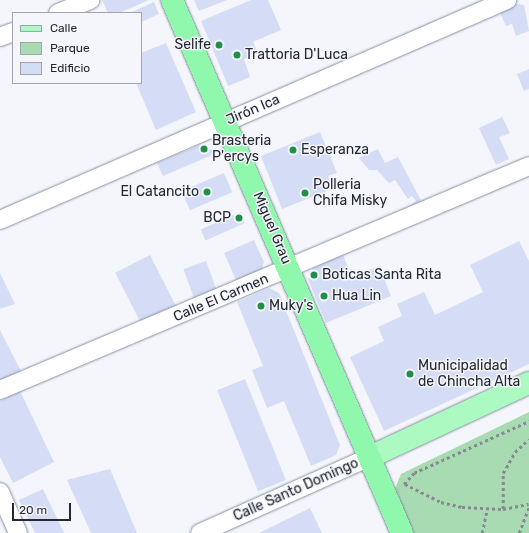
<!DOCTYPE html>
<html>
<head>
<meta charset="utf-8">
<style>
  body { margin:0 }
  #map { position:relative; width:529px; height:533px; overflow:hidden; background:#f4f6fb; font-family:Rubik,sans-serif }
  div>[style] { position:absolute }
  .green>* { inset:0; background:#a8dbb2 }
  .building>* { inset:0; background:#d4ddf5; transform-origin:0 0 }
  .path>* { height:2.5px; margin-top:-1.25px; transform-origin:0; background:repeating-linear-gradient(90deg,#878a91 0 3px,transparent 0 6px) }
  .roads { filter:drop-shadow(0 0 1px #868ea5) drop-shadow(0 0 1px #868ea5) }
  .minor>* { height:18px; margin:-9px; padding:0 9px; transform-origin:9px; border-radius:9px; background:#fff }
  .primary>* { height:22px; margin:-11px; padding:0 11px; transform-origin:11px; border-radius:11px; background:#acfac1 }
  .trunk>* { height:22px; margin:-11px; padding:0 11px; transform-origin:11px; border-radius:11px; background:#90f8ac }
  .dots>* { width:11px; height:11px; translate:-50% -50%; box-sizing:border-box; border:2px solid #f4f6fb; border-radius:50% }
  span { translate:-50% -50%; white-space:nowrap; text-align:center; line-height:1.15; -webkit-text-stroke:3px #f4f6fb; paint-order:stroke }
  .poi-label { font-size:14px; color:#252831 }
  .right { translate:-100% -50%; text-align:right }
  .left { translate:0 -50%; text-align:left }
  .street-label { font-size:14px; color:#252831 }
  .legend { position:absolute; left:12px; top:12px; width:130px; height:72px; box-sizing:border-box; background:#f4f6fb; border:1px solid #a1a4aa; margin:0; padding:5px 7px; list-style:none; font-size:12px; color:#252831 }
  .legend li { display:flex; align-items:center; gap:8px; height:20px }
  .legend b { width:20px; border:1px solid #a1a4aa }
  .scale { position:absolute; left:12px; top:503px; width:59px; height:18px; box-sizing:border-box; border:2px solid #252831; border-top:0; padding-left:5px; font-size:12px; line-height:14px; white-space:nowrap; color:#252831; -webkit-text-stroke:3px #f4f6fb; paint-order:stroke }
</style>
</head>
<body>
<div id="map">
  <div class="green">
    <div style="clip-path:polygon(529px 412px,529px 533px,411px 533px,394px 491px,401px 474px)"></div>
  </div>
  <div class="building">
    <div style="clip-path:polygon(102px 0,149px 0,119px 13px,108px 13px)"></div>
    <div style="clip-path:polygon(194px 0,227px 0,199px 11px)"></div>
    <div style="clip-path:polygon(251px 0,268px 0,281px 30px,253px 42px,258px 53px,244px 59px,250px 77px,228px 86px,201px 21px)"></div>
    <div style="clip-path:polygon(154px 2px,159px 14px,141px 22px,141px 13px,130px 13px)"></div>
    <div style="clip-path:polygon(517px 4px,524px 5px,529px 31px,516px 36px,512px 24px,506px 26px,499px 11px)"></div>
    <div style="clip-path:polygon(166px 43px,196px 112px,156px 130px,136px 83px,141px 83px,141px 53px)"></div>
    <div style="clip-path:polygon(529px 69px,529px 89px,524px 91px,517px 74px)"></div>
    <div style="clip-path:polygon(502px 117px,510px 133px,499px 137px,509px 159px,496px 165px,479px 128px)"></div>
    <div style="clip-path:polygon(320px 132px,337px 173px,328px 176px,332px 189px,282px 209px,261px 156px)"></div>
    <div style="clip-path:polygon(202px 144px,217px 153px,163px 176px,157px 163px)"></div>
    <div style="clip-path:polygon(378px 149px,385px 163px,398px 157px,424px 206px,412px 211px,408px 207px,416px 201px,412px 196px,408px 199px,395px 180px,389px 183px,377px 170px,369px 170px,359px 158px)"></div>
    <div style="left:224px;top:173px;width:21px;height:46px;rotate:67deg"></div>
    <div style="left:240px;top:212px;width:12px;height:43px;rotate:66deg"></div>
    <div style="clip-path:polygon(254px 240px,264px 262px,261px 271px,237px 282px,224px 253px)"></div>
    <div style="clip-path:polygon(519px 241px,529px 261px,529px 364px,384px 431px,350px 357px,384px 341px,378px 327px,402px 316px,397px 304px,424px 292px,435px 315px,483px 292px,470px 265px)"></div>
    <div style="left:150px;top:255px;width:63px;height:39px;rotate:63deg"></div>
    <div style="clip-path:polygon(343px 255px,352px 277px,379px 266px,391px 296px,326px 323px,308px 279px,313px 268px)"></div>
    <div style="left:206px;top:261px;width:32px;height:24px;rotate:70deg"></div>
    <div style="clip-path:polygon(0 273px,15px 304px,0 309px)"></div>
    <div style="clip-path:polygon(269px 288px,279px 293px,340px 445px,336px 455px,311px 466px,284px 401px,267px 408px,252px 370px,263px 366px,237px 302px)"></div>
    <div style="clip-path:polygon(0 330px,24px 377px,0 388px)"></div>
    <div style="left:245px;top:379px;width:109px;height:30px;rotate:68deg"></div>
    <div style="clip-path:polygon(20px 391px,54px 462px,13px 483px,0 457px,0 401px)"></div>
    <div style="clip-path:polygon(110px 469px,137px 533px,91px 533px,67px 480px)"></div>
    <div style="clip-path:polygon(43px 489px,64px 533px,35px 533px,19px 500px)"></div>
    <div style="clip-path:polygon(310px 508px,322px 533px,259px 533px)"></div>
  </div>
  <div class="path">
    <div style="left:404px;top:484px;width:15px;rotate:-48deg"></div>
    <div style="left:414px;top:473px;width:126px;rotate:-24.3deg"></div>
    <div style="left:405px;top:484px;width:40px;rotate:26.6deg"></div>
    <div style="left:441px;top:502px;width:22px;rotate:13deg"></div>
    <div style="left:462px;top:507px;width:41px;rotate:2.8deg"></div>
    <div style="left:503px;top:509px;width:26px;rotate:-11deg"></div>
    <div style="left:503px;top:509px;width:36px;rotate:-90deg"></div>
    <div style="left:503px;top:473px;width:24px;rotate:-60deg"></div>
    <div style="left:515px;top:452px;width:19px;rotate:-43deg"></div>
    <div style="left:482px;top:533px;width:25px;rotate:-78deg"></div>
    <div style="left:519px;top:533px;width:28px;rotate:-69deg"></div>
  </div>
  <div class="roads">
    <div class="minor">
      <div style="left:58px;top:13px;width:35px;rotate:-22deg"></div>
      <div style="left:0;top:37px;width:14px;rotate:-21deg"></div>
      <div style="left:0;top:220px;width:553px;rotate:-23.46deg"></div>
      <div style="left:0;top:390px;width:574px;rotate:-22.95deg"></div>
      <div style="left:0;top:492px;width:45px;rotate:66.3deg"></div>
      <div style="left:200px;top:533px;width:186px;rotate:-24.1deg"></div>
    </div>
    <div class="primary">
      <div style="left:370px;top:457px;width:175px;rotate:-25deg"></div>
    </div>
    <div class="trunk">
      <div style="left:172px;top:0;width:581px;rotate:66.66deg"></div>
    </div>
  </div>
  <div class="dots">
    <div style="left:219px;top:45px;background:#218f48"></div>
    <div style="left:237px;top:55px;background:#218f48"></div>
    <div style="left:204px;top:149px;background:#218f48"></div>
    <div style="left:293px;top:150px;background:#218f48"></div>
    <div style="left:207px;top:192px;background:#218f48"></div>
    <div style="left:305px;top:193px;background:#218f48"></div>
    <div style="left:239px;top:218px;background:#218f48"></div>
    <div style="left:314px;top:275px;background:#218f48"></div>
    <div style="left:324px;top:296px;background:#218f48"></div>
    <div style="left:261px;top:306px;background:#218f48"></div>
    <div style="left:410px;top:374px;background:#218f48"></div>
  </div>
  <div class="poi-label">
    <span class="right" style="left:211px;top:45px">Selife</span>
    <span class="left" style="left:245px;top:55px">Trattoria D'Luca</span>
    <span class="left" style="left:212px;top:149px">Brasteria<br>P'ercys</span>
    <span class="left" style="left:301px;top:150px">Esperanza</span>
    <span class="left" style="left:313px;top:193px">Polleria<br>Chifa Misky</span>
    <span class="right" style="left:199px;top:192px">El Catancito</span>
    <span class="right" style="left:231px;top:218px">BCP</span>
    <span class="left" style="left:322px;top:275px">Boticas Santa Rita</span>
    <span class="left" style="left:332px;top:296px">Hua Lin</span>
    <span class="left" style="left:269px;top:306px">Muky's</span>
    <span class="left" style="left:418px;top:374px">Municipalidad<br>de Chincha Alta</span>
  </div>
  <div class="street-label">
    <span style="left:253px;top:110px;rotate:-23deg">Jirón Ica</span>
    <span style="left:272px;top:228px;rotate:67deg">Miguel Grau</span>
    <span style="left:221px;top:298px;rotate:-23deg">Calle El Carmen</span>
    <span style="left:296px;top:490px;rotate:-24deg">Calle Santo Domingo</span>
  </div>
  <ul class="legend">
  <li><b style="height:5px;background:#acfac1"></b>Calle</li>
  <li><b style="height:11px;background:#a8dbb2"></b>Parque</li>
  <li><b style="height:11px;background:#d4ddf5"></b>Edificio</li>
  </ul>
  <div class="scale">20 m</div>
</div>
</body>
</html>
